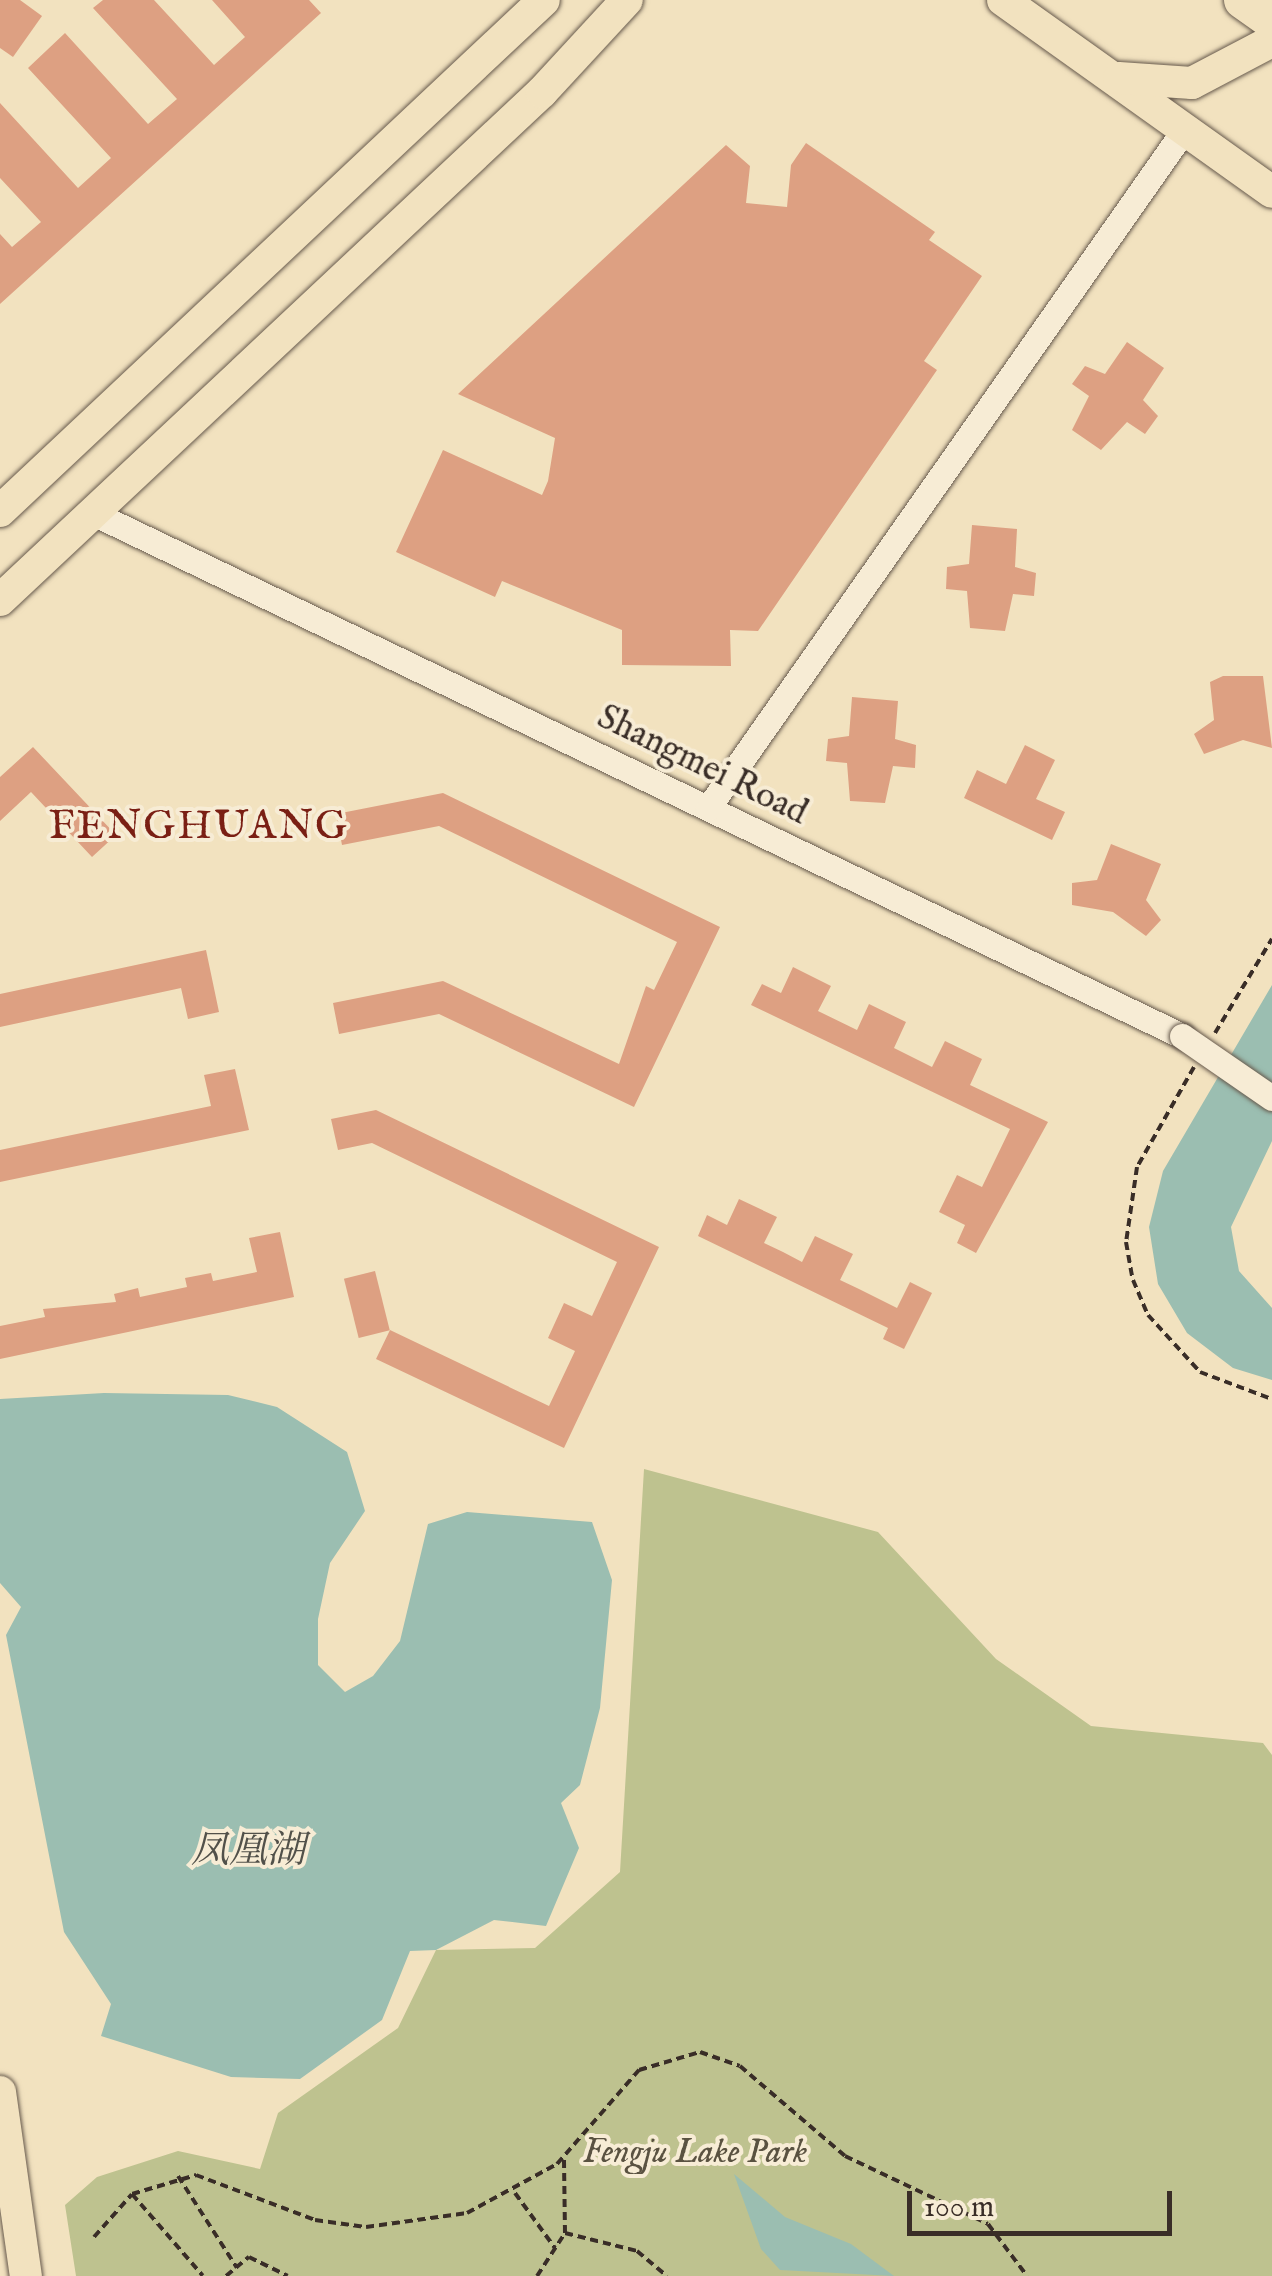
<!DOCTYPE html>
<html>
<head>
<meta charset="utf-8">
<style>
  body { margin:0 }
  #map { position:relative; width:1272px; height:2276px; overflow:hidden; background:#f2e2bf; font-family:"IM FELL English","Noto Serif SC",serif }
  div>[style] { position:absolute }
  .green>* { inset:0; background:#bec28f }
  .water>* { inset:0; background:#9bbeb1 }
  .building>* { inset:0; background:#dda082; transform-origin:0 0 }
  .path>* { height:4px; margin-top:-2px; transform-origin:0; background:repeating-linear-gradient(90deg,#392d27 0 8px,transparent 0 13px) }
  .roads { filter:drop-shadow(0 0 2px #675a4d) drop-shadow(0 0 2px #675a4d) }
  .minor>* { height:25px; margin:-12.5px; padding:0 12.5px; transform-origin:12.5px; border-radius:12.5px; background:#f7ecd5 }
  .major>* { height:32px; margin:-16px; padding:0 16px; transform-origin:16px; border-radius:16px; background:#f2e2bf }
  .highway>* { height:38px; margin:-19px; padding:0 19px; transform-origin:19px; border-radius:19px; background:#f2e2bf }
  .bridges { filter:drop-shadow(0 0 2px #675a4d) drop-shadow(0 0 2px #675a4d) }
  .minor-bridge>* { height:25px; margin:-12.5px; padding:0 12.5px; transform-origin:12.5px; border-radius:12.5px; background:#f7ecd5 }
  span { translate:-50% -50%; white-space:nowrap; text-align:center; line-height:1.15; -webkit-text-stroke:8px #f7ecd5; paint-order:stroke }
  .street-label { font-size:35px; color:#392d27 }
  .park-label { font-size:35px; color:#5a5241; font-style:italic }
  .water-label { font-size:38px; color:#52514a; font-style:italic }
  .quarter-label { font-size:40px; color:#7a1f14; letter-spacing:2.5px }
  .scale { position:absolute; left:907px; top:2191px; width:265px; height:45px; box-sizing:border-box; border:5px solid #392d27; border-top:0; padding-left:12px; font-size:30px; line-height:35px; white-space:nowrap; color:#392d27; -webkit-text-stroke:8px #f7ecd5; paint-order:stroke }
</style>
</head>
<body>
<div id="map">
  <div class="green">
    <div style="clip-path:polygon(644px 1469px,878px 1532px,996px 1659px,1091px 1726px,1263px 1743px,1272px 1755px,1272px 2276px,76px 2276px,65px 2205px,97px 2177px,178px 2151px,260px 2169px,278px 2113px,398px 2028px,436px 1950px,535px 1948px,620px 1872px)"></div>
  </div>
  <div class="water">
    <div style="clip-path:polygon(1272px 985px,1272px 1141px,1231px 1227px,1239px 1271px,1272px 1308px,1272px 1380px,1233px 1368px,1187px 1333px,1158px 1284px,1149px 1227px,1163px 1171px)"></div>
    <div style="clip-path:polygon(104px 1393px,228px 1395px,277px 1407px,347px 1452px,365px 1511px,330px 1563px,318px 1619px,318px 1665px,345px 1692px,373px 1676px,400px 1641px,428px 1524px,467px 1512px,592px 1522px,612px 1580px,600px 1708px,580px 1785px,561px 1803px,579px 1848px,546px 1926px,494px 1920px,436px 1950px,410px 1951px,382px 2020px,300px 2079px,231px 2077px,101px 2036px,111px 2004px,64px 1932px,6px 1635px,21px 1607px,0 1583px,0 1399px)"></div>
    <div style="clip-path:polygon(734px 2174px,785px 2217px,851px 2244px,894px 2276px,780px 2270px,761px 2249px)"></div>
  </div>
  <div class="building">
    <div style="clip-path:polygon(0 0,20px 0,42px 16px,13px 57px,0 48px)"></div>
    <div style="clip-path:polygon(103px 0,154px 0,214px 65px,245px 37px,212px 0,309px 0,321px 13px,0 304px,0 234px,12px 247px,41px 222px,0 178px,0 103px,78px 188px,111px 158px,28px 68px,65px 33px,148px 124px,177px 99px,93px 8px)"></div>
    <div style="clip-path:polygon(806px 143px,935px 232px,929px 240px,982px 276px,924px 361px,937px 370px,758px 631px,730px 630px,731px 666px,622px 665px,622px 630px,502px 581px,495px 597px,396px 552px,443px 450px,542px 495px,548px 481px,555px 438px,458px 394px,726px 145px,750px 166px,746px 203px,787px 207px,791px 165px)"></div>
    <div style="clip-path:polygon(1127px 342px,1164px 368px,1143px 400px,1158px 416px,1145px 434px,1127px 422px,1101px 450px,1072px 430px,1089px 396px,1072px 384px,1085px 366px,1105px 374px)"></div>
    <div style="clip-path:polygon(972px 525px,1017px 529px,1015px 567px,1036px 573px,1034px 596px,1013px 594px,1005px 631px,970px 628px,967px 591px,946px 589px,947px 567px,969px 564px)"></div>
    <div style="clip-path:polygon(1223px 676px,1263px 676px,1272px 748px,1243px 740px,1204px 754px,1194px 734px,1214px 720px,1210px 682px)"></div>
    <div style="clip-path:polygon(852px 697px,898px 701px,895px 739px,916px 745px,915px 768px,893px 766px,885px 803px,850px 801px,847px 763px,826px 761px,828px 739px,849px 736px)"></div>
    <div style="clip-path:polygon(1025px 745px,1055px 760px,1036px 799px,1065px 812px,1052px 840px,964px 798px,977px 770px,1006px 784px)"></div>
    <div style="clip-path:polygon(33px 747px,116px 835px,92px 857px,31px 792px,0 821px,0 777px)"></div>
    <div style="clip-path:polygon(443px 793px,720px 927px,634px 1107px,439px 1014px,339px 1034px,333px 1003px,443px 981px,619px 1064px,646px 986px,654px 990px,677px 942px,439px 826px,342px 845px,336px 814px)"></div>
    <div style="clip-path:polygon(1111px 844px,1161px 864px,1146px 900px,1161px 920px,1146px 936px,1113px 912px,1072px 905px,1072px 883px,1097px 880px)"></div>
    <div style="clip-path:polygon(206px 950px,219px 1012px,188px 1019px,181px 988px,0 1027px,0 994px)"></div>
    <div style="clip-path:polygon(793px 967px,831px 986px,818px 1011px,857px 1030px,869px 1004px,906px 1022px,894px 1048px,932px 1067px,945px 1041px,982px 1059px,970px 1085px,1048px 1122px,976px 1253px,957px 1243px,965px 1225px,939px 1212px,957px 1175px,982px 1187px,1010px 1129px,751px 1005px,762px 984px,781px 993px)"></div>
    <div style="clip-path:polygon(235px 1069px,249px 1130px,0 1182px,0 1150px,211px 1106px,204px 1075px)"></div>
    <div style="clip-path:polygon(376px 1110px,659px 1247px,564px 1448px,376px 1359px,390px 1330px,549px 1406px,575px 1351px,548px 1338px,564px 1303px,592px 1316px,617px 1262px,372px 1143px,338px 1150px,331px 1119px)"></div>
    <div style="clip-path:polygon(739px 1199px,777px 1217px,764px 1243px,783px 1252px,802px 1262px,815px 1236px,853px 1254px,840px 1280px,859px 1289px,897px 1308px,910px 1282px,932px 1293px,904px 1349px,883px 1339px,888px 1328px,698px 1236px,707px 1215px,727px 1225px)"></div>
    <div style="clip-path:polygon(280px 1232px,294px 1297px,0 1359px,0 1326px,45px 1317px,43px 1309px,116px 1302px,114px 1294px,138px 1288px,140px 1297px,187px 1287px,185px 1278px,211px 1273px,213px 1281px,257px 1272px,249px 1238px)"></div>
    <div style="left:375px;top:1271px;width:61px;height:32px;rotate:76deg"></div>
  </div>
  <div class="path">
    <div style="left:1215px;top:1033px;width:110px;rotate:-58.8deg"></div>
    <div style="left:1194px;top:1067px;width:115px;rotate:119.7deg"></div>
    <div style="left:1137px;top:1167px;width:76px;rotate:98.3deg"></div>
    <div style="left:1126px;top:1242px;width:39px;rotate:80deg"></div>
    <div style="left:1133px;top:1280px;width:38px;rotate:67deg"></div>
    <div style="left:1148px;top:1315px;width:77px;rotate:47.6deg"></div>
    <div style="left:1200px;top:1372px;width:77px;rotate:20.6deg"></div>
    <div style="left:178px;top:2176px;width:109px;rotate:57.3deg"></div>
    <div style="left:515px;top:2193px;width:68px;rotate:54deg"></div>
    <div style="left:132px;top:2194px;width:108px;rotate:49.1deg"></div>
    <div style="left:565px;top:2233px;width:74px;rotate:14deg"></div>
    <div style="left:637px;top:2251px;width:39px;rotate:40deg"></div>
    <div style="left:94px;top:2237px;width:57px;rotate:-48.5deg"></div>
    <div style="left:132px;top:2194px;width:67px;rotate:-16.5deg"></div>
    <div style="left:196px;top:2175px;width:127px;rotate:20.7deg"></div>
    <div style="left:315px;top:2220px;width:51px;rotate:7.8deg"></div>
    <div style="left:366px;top:2227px;width:102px;rotate:-7.9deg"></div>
    <div style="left:467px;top:2213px;width:102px;rotate:-28.6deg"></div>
    <div style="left:557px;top:2164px;width:125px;rotate:-48.9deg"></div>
    <div style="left:639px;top:2070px;width:64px;rotate:-16.4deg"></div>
    <div style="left:700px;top:2052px;width:42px;rotate:19.3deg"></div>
    <div style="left:740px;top:2066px;width:138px;rotate:40.6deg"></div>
    <div style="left:845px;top:2156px;width:158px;rotate:25.4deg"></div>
    <div style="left:988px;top:2224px;width:65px;rotate:53.1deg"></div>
    <div style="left:226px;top:2276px;width:30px;rotate:-40deg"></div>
    <div style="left:249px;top:2257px;width:43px;rotate:26deg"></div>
    <div style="left:537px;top:2276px;width:51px;rotate:-56.9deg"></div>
    <div style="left:565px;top:2233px;width:74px;rotate:-90.8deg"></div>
  </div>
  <div class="roads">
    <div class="minor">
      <div style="left:93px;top:513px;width:1208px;rotate:25.65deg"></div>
      <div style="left:708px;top:808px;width:828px;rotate:-54.93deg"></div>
    </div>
    <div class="major">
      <div style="left:1003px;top:0;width:330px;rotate:35.5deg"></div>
      <div style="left:1119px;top:78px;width:73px;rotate:3.9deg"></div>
      <div style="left:1192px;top:83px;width:90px;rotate:-27.7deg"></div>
      <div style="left:0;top:511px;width:746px;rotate:-43.21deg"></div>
      <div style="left:0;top:600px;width:743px;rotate:-43.15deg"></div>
      <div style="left:542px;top:92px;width:125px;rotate:-47.3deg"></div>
      <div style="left:0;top:2092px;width:186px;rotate:82deg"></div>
    </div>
    <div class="highway">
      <div style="left:1243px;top:0;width:35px;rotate:35deg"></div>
    </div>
  </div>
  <div class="bridges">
    <div class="minor-bridge">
      <div style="left:1182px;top:1036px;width:109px;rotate:34.6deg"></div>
    </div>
  </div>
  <div class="street-label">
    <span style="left:702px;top:766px;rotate:26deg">Shangmei Road</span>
  </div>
  <div class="park-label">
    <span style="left:695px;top:2153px">Fengju Lake Park</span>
  </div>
  <div class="water-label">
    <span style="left:248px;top:1853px">凤凰湖</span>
  </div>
  <div class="quarter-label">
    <span style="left:199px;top:828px">FENGHUANG</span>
  </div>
  <div class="scale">100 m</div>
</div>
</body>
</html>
